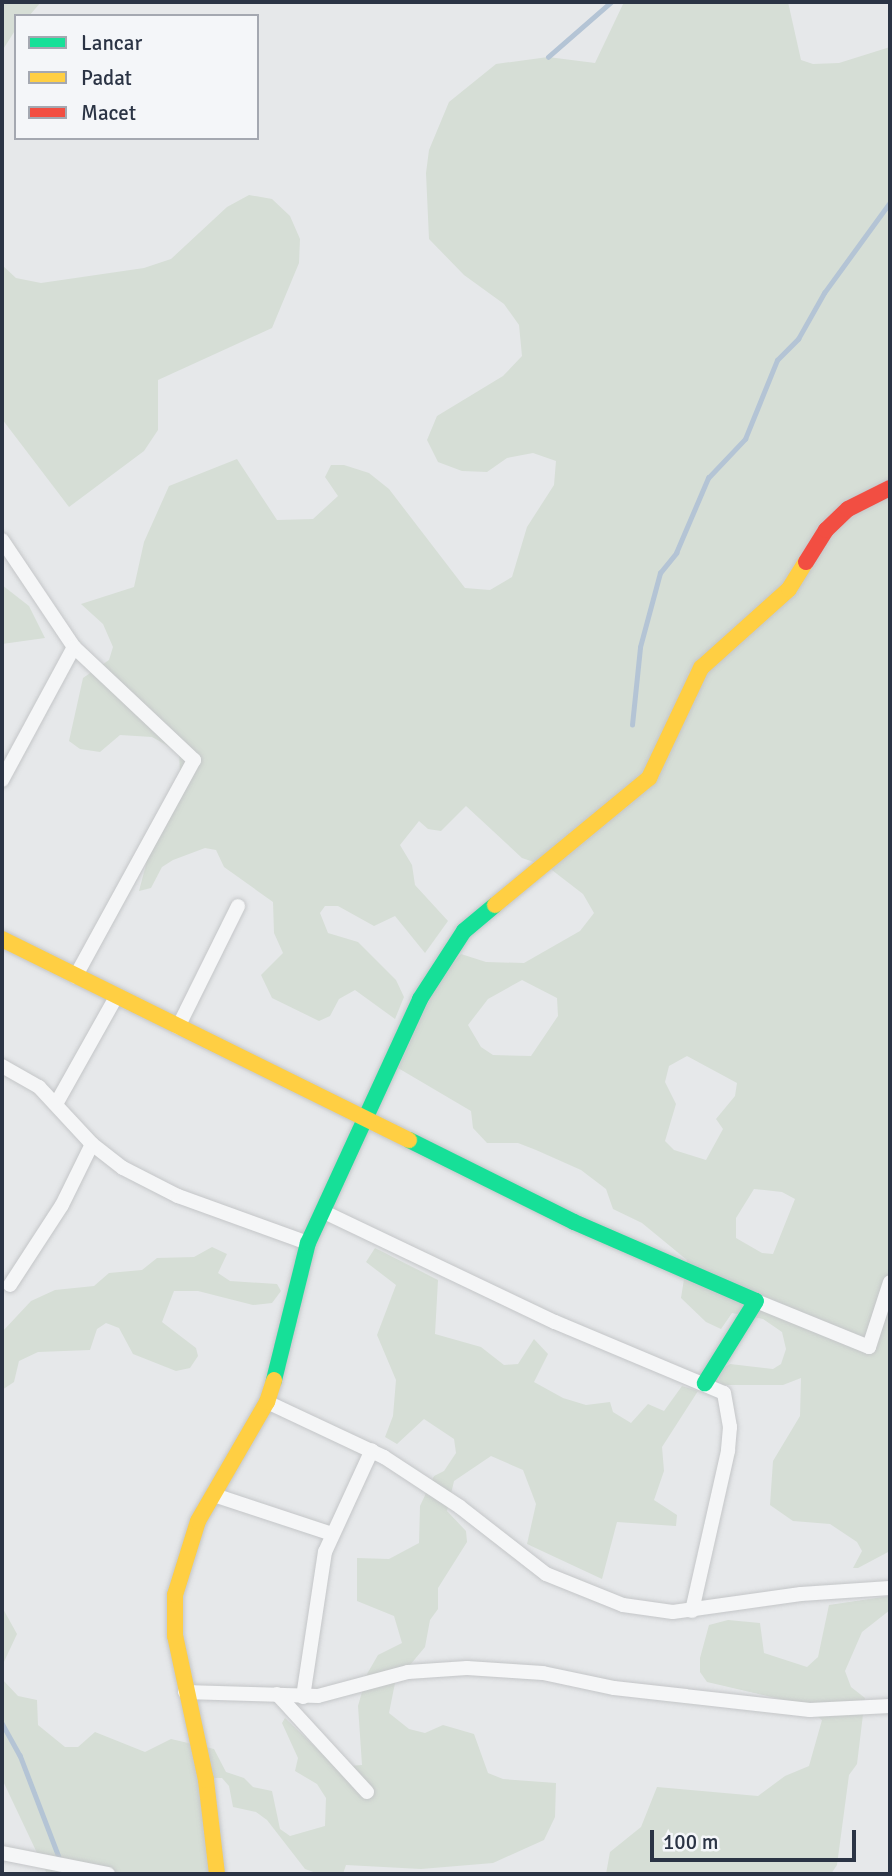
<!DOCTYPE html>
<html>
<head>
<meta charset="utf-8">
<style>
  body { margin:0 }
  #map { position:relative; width:892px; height:1876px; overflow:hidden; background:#e6e8ea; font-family:Signika,sans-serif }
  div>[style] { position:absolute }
  .green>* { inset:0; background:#d6ded6 }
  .stream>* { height:4.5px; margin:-2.25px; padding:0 2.25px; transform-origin:2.25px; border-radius:2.25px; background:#b4c4d5 }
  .roads { filter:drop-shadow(0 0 2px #c4c6c8) drop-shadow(0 0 2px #c4c6c8) }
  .street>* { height:14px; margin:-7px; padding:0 7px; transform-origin:7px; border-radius:7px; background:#f5f6f7 }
  .fast>* { height:16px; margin:-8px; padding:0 8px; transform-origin:8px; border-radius:8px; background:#16e098 }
  .slow>* { height:16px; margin:-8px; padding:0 8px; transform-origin:8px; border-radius:8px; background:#ffcf43 }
  .jam>* { height:16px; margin:-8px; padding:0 8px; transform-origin:8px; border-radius:8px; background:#f24e42 }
  span { translate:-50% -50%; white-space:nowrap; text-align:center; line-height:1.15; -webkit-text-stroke:5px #f4f6f9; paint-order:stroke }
  .frame { position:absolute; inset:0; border:4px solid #2b3445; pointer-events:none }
  .legend { position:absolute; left:14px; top:14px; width:245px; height:126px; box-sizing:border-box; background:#f4f6f9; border:2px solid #a4a8b1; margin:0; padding:9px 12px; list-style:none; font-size:21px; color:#2b3445 }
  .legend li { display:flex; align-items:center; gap:14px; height:35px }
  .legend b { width:35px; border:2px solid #a4a8b1 }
  .scale { position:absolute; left:650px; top:1830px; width:206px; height:32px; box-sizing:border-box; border:4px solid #2b3445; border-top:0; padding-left:9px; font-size:21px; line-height:24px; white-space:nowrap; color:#2b3445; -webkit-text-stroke:5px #f4f6f9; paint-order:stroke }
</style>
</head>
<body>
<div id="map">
  <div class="green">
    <div style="clip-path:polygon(2px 2px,41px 2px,29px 16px,16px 16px,16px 29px,2px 51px)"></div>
    <div style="clip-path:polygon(evenodd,624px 2px,788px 2px,801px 60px,813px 64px,839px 63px,890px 47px,890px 1551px,858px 1568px,853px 1568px,862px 1551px,857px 1542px,830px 1524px,793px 1521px,770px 1505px,773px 1461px,800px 1416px,801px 1378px,783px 1385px,721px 1385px,717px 1372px,730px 1364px,773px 1369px,781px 1364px,786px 1349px,782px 1332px,763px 1319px,732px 1313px,721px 1329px,706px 1322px,681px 1298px,687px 1260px,642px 1223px,613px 1209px,606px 1189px,581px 1170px,536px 1150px,518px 1143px,487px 1143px,473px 1128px,471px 1111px,398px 1068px,438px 980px,461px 954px,486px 962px,524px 963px,580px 931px,594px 913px,583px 894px,548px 867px,522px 858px,466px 806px,441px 831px,428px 829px,419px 821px,400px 845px,412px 865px,415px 885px,448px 921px,425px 953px,395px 916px,374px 926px,338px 906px,325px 906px,320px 913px,328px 933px,358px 942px,396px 980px,404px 997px,395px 1019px,355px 990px,339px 999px,330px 1016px,319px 1021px,272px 998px,261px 975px,283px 953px,274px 933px,273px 902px,224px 867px,216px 850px,205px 848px,173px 860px,162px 867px,151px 888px,139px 891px,159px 815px,180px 772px,179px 752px,152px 737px,120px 735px,100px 752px,80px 749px,69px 741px,83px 678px,109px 660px,113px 647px,103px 624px,81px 604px,134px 587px,144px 542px,169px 486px,237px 459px,277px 520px,313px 519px,338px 496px,325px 477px,331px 465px,344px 465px,369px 473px,389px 489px,465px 588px,490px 590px,512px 577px,527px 527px,554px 485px,556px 461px,533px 453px,507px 458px,487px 472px,462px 471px,438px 462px,427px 440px,437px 416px,503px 376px,522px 356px,519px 325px,504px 304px,464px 275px,429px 239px,426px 173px,429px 150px,449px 102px,496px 64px,548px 57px,595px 63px,624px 2px,522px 980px,557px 998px,558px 1016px,531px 1056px,493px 1055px,481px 1047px,468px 1025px,488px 999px,522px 980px,624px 2px,687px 1056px,737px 1083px,735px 1096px,716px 1119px,723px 1129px,706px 1160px,674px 1150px,665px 1141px,676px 1104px,665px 1082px,669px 1066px,687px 1056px,624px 2px,754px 1189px,782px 1192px,795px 1199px,773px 1254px,762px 1253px,736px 1238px,736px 1218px,754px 1189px)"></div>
    <div style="clip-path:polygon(249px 195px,272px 199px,290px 216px,300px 239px,299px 263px,272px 328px,158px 380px,158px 430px,144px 451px,69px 507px,2px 419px,2px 265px,16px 278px,41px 283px,144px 268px,171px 259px,227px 207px)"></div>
    <div style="clip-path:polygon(2px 585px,29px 606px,45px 638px,2px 644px)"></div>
    <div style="clip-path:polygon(212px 1247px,227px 1254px,218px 1273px,230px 1281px,277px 1284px,281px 1291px,272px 1303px,253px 1305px,198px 1291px,174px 1291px,162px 1322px,196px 1348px,198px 1356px,190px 1368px,176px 1371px,133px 1354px,119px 1328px,106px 1323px,97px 1329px,90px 1350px,38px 1352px,19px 1361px,14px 1382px,2px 1390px,2px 1332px,31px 1301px,55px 1290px,94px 1286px,109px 1273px,142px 1270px,157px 1258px,194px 1257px)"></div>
    <div style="clip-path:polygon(375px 1248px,438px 1280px,435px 1334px,481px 1347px,504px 1365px,518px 1364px,534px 1339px,548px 1354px,534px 1382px,563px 1398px,586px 1405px,610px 1402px,613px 1412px,631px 1423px,648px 1404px,664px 1411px,682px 1386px,698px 1391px,662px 1447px,664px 1471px,654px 1500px,677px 1515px,676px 1526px,617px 1522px,602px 1579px,527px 1544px,536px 1504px,523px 1470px,491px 1456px,454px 1481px,447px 1511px,466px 1531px,467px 1542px,438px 1588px,438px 1609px,430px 1620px,425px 1647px,395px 1683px,389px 1713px,409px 1729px,425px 1733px,443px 1725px,474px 1734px,488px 1773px,503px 1779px,556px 1783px,555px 1817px,544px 1840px,493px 1863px,421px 1869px,346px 1865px,343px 1874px,319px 1874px,305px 1869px,267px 1820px,256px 1812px,233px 1807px,229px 1786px,222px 1778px,212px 1778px,223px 1874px,47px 1874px,2px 1779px,2px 1679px,18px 1696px,37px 1700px,38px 1725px,65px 1747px,78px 1747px,95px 1732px,145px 1752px,171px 1739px,214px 1749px,226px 1772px,244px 1778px,253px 1787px,272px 1791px,280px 1829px,290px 1836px,325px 1826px,326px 1798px,317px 1784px,295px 1771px,298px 1758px,282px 1723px,285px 1718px,336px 1767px,362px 1765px,358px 1706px,367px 1674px,378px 1655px,402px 1643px,394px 1616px,357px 1601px,357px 1558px,389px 1559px,419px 1543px,420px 1506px,434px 1476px,444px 1471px,456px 1453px,454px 1439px,424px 1419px,397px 1444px,385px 1437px,393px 1416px,396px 1380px,377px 1335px,396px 1285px,366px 1262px)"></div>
    <div style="clip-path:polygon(890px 1596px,890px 1610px,862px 1632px,845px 1671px,851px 1687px,865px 1698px,857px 1764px,849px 1775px,837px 1865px,831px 1874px,606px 1874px,610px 1852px,641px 1827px,657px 1787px,758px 1796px,785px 1776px,809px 1766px,822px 1720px,801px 1704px,707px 1682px,700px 1672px,700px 1658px,709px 1625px,728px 1620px,760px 1623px,764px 1653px,807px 1667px,818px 1657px,829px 1605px)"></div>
    <div style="clip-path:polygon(2px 1607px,17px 1634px,2px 1666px)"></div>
  </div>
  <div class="stream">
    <div style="left:548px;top:57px;width:84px;rotate:-41.1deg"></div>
    <div style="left:632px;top:725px;width:78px;rotate:-84.1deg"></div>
    <div style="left:640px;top:647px;width:77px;rotate:-74.9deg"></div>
    <div style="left:660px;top:573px;width:26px;rotate:-51deg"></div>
    <div style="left:676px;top:553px;width:82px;rotate:-66.9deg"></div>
    <div style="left:708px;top:478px;width:54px;rotate:-46.5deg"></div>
    <div style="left:745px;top:439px;width:85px;rotate:-67.9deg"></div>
    <div style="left:777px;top:360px;width:30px;rotate:-45deg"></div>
    <div style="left:798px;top:339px;width:53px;rotate:-60.5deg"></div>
    <div style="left:824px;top:293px;width:112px;rotate:-54deg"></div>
    <div style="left:2px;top:1723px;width:37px;rotate:61deg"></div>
    <div style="left:20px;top:1755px;width:112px;rotate:69.1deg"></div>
  </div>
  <div class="roads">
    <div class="street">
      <div style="left:2px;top:540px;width:129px;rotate:56.1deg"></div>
      <div style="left:74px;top:647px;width:165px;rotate:43.3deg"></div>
      <div style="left:194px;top:760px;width:247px;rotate:118.7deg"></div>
      <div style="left:2px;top:780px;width:151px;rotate:-61.6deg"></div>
      <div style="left:178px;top:1027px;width:135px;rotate:-63.6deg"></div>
      <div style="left:2px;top:1066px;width:43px;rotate:29.6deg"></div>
      <div style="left:39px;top:1087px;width:78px;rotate:47.1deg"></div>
      <div style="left:92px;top:1144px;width:39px;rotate:38deg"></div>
      <div style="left:123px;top:1168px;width:62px;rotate:27deg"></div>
      <div style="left:178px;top:1196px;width:138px;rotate:19.9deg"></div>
      <div style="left:56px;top:1104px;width:123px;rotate:-60.7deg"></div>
      <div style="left:322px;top:1211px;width:258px;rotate:25.5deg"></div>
      <div style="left:555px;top:1322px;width:183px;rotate:22.8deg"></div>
      <div style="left:724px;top:1393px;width:35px;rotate:80deg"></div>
      <div style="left:730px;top:1427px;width:24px;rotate:95deg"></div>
      <div style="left:728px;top:1451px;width:164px;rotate:102.7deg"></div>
      <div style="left:10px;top:1285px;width:95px;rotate:-57deg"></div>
      <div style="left:62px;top:1205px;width:68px;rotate:-63.8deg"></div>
      <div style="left:756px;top:1301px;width:122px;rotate:22.2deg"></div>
      <div style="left:869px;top:1347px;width:68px;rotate:-72.1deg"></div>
      <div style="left:267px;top:1402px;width:129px;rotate:25.2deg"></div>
      <div style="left:384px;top:1457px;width:91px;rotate:33.3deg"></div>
      <div style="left:460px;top:1507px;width:109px;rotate:37.9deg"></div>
      <div style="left:546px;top:1574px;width:83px;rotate:21.9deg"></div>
      <div style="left:623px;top:1605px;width:50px;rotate:8deg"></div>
      <div style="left:673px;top:1612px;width:129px;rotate:-8deg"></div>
      <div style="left:801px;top:1594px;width:89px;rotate:-3.9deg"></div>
      <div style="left:214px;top:1495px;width:124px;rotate:18.3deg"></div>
      <div style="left:185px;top:1692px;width:133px;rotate:1.7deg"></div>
      <div style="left:318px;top:1696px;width:93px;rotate:-14.9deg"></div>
      <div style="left:408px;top:1672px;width:59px;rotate:-3.9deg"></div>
      <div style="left:467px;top:1668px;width:76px;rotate:3.8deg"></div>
      <div style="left:543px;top:1673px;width:73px;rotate:11.9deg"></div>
      <div style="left:614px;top:1688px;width:197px;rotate:6.4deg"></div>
      <div style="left:810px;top:1710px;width:80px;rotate:-2.9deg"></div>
      <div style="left:277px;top:1694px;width:133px;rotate:47.4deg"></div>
      <div style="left:303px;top:1697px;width:147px;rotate:-81.4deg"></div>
      <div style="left:325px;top:1552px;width:112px;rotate:-65.3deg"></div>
      <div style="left:2px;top:1853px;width:108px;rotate:11.2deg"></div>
    </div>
    <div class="fast">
      <div style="left:409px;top:1140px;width:184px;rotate:26.4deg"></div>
      <div style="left:574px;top:1222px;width:198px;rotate:23.5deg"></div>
      <div style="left:756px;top:1301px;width:97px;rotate:121.9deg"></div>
      <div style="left:274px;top:1380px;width:141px;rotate:-76.1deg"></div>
      <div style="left:308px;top:1243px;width:268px;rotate:-65.3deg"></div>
      <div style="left:420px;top:999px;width:81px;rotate:-57.1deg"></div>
      <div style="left:464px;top:931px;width:40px;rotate:-40deg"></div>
    </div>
    <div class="slow">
      <div style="left:495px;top:905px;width:200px;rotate:-39.5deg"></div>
      <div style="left:649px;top:778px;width:122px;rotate:-64.7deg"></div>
      <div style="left:701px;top:668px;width:118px;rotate:-41.9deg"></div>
      <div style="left:789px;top:589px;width:32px;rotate:-58deg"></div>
      <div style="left:2px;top:939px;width:454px;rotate:26.3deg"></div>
      <div style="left:217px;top:1874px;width:95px;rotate:-96.7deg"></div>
      <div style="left:206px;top:1780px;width:147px;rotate:-102.1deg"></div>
      <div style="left:175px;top:1636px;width:41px;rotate:-90deg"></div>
      <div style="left:175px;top:1595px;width:77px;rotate:-72.7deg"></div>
      <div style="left:198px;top:1521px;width:138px;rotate:-59.9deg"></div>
      <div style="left:267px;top:1402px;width:23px;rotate:-72deg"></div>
    </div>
    <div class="jam">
      <div style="left:806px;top:562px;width:38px;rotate:-58deg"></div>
      <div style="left:826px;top:530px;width:30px;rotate:-44deg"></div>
      <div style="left:848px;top:509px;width:47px;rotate:-26.6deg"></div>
    </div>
  </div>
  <div class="frame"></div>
  <ul class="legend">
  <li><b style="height:9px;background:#16e098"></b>Lancar</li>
  <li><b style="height:9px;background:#ffcf43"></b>Padat</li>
  <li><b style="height:9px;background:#f24e42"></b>Macet</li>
  </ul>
  <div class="scale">100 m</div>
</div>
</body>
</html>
